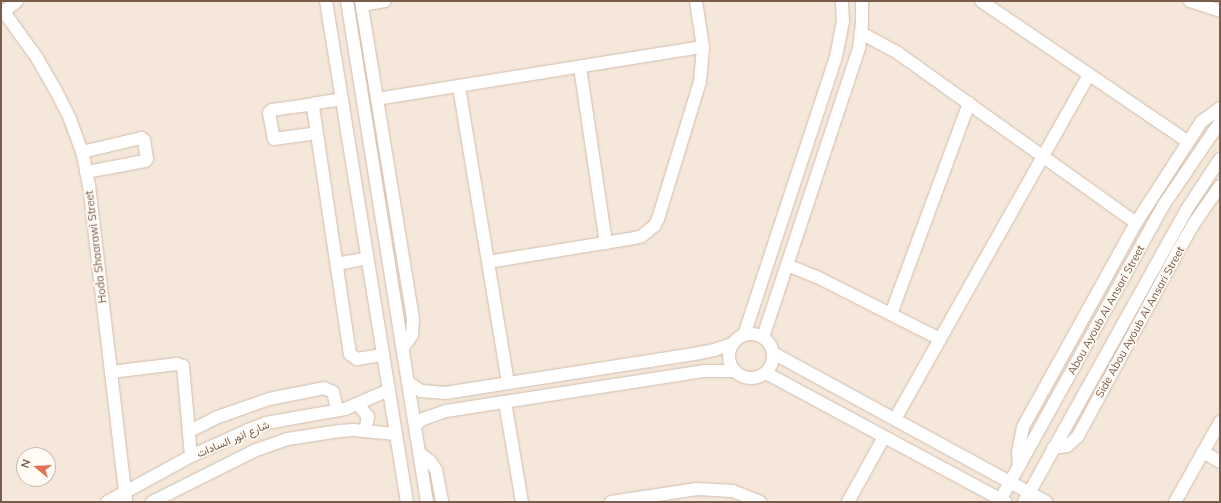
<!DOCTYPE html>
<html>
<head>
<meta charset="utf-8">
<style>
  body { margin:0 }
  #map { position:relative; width:1221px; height:503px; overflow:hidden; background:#fdf6ec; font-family:Mulish,Vazirmatn,sans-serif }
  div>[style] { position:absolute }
  .residential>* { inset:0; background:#f5e8da }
  .roads { filter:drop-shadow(0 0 1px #d1beb0) drop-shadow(0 0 1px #d1beb0) }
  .street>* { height:12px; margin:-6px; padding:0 6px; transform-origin:6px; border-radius:6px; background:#fff }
  .street>.ring { margin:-6px; padding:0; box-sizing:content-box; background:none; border:12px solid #fff; border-radius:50% }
  span { translate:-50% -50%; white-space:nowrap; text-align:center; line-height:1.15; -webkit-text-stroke:3.5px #fffaf3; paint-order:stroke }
  .street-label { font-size:11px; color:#7a5c4d }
  .frame { position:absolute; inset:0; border:2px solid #7a5c4d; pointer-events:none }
  .north { position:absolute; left:16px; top:447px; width:40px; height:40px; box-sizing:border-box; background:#fffaf3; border:1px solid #cabbb1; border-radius:50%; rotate:288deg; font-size:11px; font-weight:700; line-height:16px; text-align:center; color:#7a5c4d }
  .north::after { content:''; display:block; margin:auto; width:14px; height:18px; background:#e76f51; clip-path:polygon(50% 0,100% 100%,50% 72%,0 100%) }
</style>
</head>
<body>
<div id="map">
  <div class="residential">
    <div style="clip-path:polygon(evenodd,1px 1px,1220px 1px,1220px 502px,1px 502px,1px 1px,24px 455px,48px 455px,48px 479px,24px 479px,24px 455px)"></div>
  </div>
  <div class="roads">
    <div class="street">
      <div style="left:326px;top:1px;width:508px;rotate:80.82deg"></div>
      <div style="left:347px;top:1px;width:507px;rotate:80.93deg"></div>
      <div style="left:361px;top:1px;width:323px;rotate:80.7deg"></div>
      <div style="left:413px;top:320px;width:15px;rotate:94deg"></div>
      <div style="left:412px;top:335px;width:16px;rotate:125deg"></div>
      <div style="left:981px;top:1px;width:249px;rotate:34.2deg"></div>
      <div style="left:1190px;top:1px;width:32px;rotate:18deg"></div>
      <div style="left:362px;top:5px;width:23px;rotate:-10deg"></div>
      <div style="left:4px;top:12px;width:57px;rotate:54.3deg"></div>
      <div style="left:37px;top:58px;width:38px;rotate:60deg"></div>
      <div style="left:56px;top:91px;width:31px;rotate:63deg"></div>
      <div style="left:70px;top:119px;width:38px;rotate:70deg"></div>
      <div style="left:83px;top:155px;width:31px;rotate:79deg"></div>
      <div style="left:89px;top:185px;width:319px;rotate:83.3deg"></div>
      <div style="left:1px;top:14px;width:21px;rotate:-39deg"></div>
      <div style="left:861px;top:33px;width:42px;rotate:28.4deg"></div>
      <div style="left:898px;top:53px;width:292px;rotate:35.5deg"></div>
      <div style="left:580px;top:67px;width:178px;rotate:81.6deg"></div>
      <div style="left:459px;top:87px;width:300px;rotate:80.6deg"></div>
      <div style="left:342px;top:99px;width:26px;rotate:171deg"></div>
      <div style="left:316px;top:103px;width:5px;rotate:127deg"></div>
      <div style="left:313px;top:107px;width:250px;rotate:81.5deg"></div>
      <div style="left:350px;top:354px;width:9px;rotate:36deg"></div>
      <div style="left:357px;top:359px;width:26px;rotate:-9deg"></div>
      <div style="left:377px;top:99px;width:330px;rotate:-9.1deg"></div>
      <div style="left:315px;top:104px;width:43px;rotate:172.1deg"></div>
      <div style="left:272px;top:110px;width:4px;rotate:135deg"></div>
      <div style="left:269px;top:113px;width:26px;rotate:79deg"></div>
      <div style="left:274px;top:139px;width:43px;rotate:-7.9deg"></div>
      <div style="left:82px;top:152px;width:61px;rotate:-13.3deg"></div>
      <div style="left:141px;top:138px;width:4px;rotate:34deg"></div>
      <div style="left:144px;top:140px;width:19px;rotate:81deg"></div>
      <div style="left:147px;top:159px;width:3px;rotate:135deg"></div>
      <div style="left:145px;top:161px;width:60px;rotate:169.4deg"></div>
      <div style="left:488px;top:262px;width:148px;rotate:-9.3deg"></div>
      <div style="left:634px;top:238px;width:8px;rotate:-14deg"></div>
      <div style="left:642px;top:236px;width:16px;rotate:-40deg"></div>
      <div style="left:654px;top:226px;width:8px;rotate:-60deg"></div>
      <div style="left:658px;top:219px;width:143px;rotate:-73deg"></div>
      <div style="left:700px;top:82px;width:35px;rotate:-85deg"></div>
      <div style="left:703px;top:47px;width:47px;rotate:-98.7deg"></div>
      <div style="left:337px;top:264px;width:31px;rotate:-11deg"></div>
      <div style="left:787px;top:265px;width:32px;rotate:22deg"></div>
      <div style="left:817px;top:277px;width:138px;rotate:26.8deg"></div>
      <div style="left:891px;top:314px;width:225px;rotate:-69.7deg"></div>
      <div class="ring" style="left:729px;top:334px;width:32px;height:32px"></div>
      <div style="left:744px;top:335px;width:293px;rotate:-71.7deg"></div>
      <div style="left:836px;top:57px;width:36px;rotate:-79deg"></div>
      <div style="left:843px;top:22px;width:21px;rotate:-93deg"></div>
      <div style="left:763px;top:337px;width:305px;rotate:-71.6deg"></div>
      <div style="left:859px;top:48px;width:24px;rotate:-83deg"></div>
      <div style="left:862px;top:24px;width:23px;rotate:-90deg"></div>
      <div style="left:773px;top:353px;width:311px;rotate:28.6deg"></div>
      <div style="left:111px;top:372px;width:66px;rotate:-6.9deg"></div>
      <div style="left:177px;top:364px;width:6px;rotate:18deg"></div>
      <div style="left:183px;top:366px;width:90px;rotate:84.9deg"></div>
      <div style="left:766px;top:373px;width:272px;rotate:28.3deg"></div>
      <div style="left:408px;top:382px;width:16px;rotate:35deg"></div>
      <div style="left:421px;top:391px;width:24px;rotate:5deg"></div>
      <div style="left:445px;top:393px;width:252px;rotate:-8.9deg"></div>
      <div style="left:694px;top:354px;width:20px;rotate:-11deg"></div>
      <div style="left:714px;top:350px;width:20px;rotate:-18deg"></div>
      <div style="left:505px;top:402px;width:101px;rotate:80.4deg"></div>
      <div style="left:359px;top:405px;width:15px;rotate:53deg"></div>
      <div style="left:368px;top:417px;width:14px;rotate:102deg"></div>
      <div style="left:895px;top:419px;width:395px;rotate:-60.6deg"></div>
      <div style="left:415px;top:425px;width:10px;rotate:-37deg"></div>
      <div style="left:423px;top:419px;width:24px;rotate:-19deg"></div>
      <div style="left:446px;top:411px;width:262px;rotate:-8.8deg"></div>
      <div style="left:705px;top:371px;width:29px"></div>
      <div style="left:190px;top:431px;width:28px;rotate:-27deg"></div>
      <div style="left:215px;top:418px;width:57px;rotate:-19.4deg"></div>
      <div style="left:269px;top:399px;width:56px;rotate:-11.3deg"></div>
      <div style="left:324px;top:388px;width:10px;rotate:24deg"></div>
      <div style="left:333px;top:392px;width:18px;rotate:77deg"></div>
      <div style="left:1053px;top:448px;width:14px;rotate:-8deg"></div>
      <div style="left:1067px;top:446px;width:15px;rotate:-42deg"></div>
      <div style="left:1078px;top:436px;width:210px;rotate:-61.6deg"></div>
      <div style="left:1178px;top:251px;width:34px;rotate:-60deg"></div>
      <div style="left:1195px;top:222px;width:44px;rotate:-55.2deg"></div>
      <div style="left:1203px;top:452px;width:20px;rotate:30deg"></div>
      <div style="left:420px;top:454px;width:12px;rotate:35deg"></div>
      <div style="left:430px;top:461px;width:11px;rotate:56deg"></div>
      <div style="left:436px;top:470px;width:33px;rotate:79deg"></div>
      <div style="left:1019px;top:466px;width:13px;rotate:-94deg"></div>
      <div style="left:1018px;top:453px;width:26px;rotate:-79deg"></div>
      <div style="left:1023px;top:427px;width:233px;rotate:-61deg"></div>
      <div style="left:1136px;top:223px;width:120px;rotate:-57.2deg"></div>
      <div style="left:1201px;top:122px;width:24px;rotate:-36deg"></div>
      <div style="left:107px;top:502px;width:96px;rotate:-28.7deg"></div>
      <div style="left:191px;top:456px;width:63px;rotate:-24.5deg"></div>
      <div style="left:248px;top:430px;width:19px;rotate:-21deg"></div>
      <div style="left:266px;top:423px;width:80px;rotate:-10deg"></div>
      <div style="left:345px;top:409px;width:48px;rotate:-23.4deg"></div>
      <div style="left:152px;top:502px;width:116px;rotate:-26.6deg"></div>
      <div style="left:256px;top:450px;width:34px;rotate:-19deg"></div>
      <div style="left:288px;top:439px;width:52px;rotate:-8.9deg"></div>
      <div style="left:339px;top:431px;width:14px;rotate:-4deg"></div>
      <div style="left:353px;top:430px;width:43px;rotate:5.3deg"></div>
      <div style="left:611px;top:502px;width:87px;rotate:-8.6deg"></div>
      <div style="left:697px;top:489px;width:36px;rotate:3deg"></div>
      <div style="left:733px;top:491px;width:29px;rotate:22deg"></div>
      <div style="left:848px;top:502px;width:74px;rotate:-61deg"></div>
      <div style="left:999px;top:502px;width:338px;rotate:-61deg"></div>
      <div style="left:1163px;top:206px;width:102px;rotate:-55.8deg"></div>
      <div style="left:1024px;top:502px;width:335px;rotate:-60.9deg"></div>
      <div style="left:1187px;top:209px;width:60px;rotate:-56.6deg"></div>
      <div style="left:1175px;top:502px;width:92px;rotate:-60.6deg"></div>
    </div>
  </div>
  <div class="street-label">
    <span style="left:96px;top:247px;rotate:-97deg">Hoda Shaarawi Street</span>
    <span style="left:1106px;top:310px;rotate:-61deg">Abou Ayoub Al Ansari Street</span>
    <span style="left:1140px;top:322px;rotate:-61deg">Side Abou Ayoub Al Ansari Street</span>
    <span style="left:233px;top:439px;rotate:-23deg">شارع انور السادات</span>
  </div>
  <div class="frame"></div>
  <div class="north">N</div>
</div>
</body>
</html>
